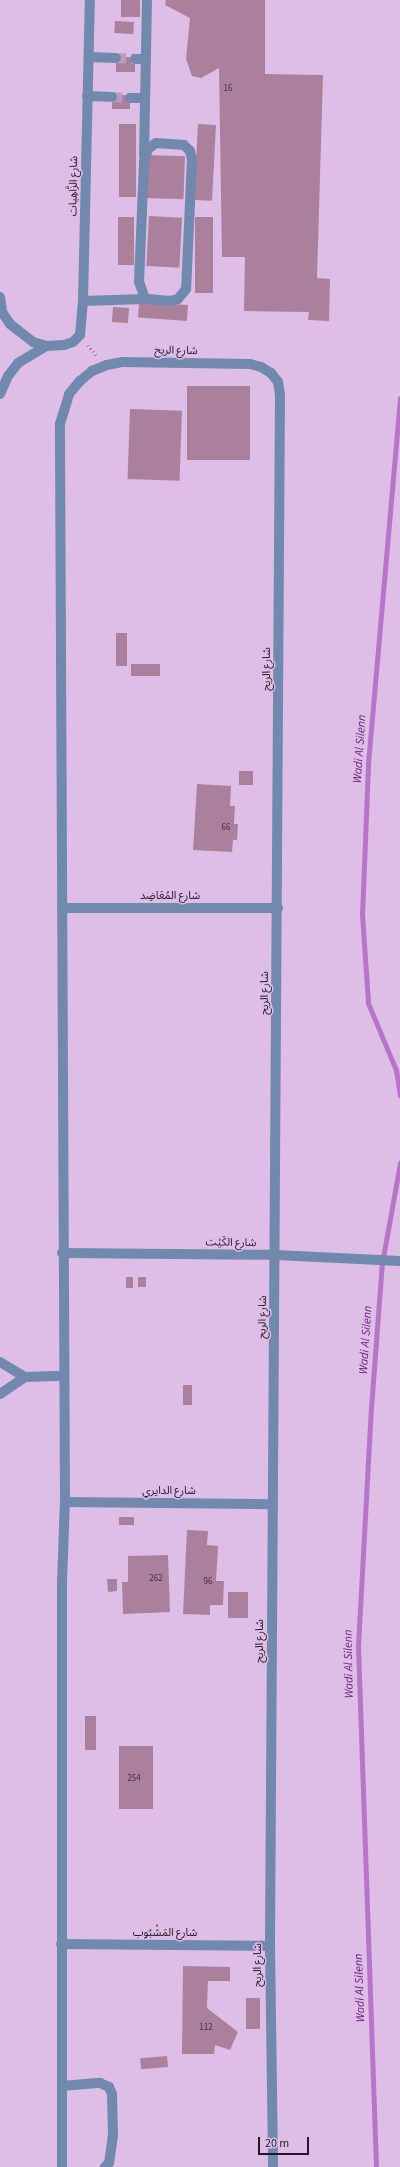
<!DOCTYPE html>
<html>
<head>
<meta charset="utf-8">
<style>
  body { margin:0 }
  #map { position:relative; width:400px; height:2167px; overflow:hidden; background:#debee6; font-family:"Source Sans 3","Noto Sans Arabic",sans-serif }
  div>[style] { position:absolute }
  .stream>* { height:5px; margin:-2.5px; padding:0 2.5px; transform-origin:2.5px; border-radius:2.5px; background:#b775c8 }
  .building>* { inset:0; background:#aa809c; transform-origin:0 0 }
  .minor-tunnel>* { height:10px; margin-top:-5px; transform-origin:0; background:repeating-linear-gradient(90deg,#b99dc0 0 10px,transparent 0 15px) }
  .path>* { height:2.5px; margin-top:-1.25px; transform-origin:0; background:repeating-linear-gradient(90deg,#8c7592 0 1px,transparent 0 4px) }
  .minor>* { height:10px; margin:-5px; padding:0 5px; transform-origin:5px; border-radius:5px; background:#7289ae }
  span { translate:-50% -50%; white-space:nowrap; text-align:center; line-height:1.15; -webkit-text-stroke:3px #debee6; paint-order:stroke }
  .number-label { font-size:9px; color:#463244 }
  .number-label span { -webkit-text-stroke-width:0 }
  .street-label { font-size:11px; color:#241827 }
  .water-label { font-size:12px; color:#6b187e; font-style:italic }
  .scale { position:absolute; left:258px; top:2137px; width:51px; height:18px; box-sizing:border-box; border:2px solid #241827; border-top:0; padding-left:5px; font-size:12px; line-height:14px; white-space:nowrap; color:#241827; -webkit-text-stroke:3px #debee6; paint-order:stroke }
</style>
</head>
<body>
<div id="map">
  <div class="stream">
    <div style="left:400px;top:398px;width:369px;rotate:95deg"></div>
    <div style="left:368px;top:766px;width:148px;rotate:92.3deg"></div>
    <div style="left:362px;top:914px;width:89px;rotate:86.1deg"></div>
    <div style="left:368px;top:1003px;width:73px;rotate:67.3deg"></div>
    <div style="left:396px;top:1070px;width:26px;rotate:81deg"></div>
    <div style="left:376px;top:2167px;width:521px;rotate:-91.98deg"></div>
    <div style="left:358px;top:1646px;width:238px;rotate:-86.9deg"></div>
    <div style="left:371px;top:1408px;width:145px;rotate:-85.7deg"></div>
    <div style="left:382px;top:1263px;width:102px;rotate:-79.8deg"></div>
  </div>
  <div class="building">
    <div style="left:121px;top:0;width:19px;height:17px"></div>
    <div style="clip-path:polygon(166px 0,265px 0,265px 74px,323px 75px,317px 278px,330px 279px,329px 321px,308px 320px,309px 312px,244px 311px,245px 257px,222px 257px,219px 68px,201px 78px,192px 76px,186px 59px,190px 18px,165px 5px)"></div>
    <div style="left:115px;top:21px;width:19px;height:12px;rotate:3deg"></div>
    <div style="left:116px;top:57px;width:19px;height:15px"></div>
    <div style="left:112px;top:95px;width:18px;height:14px"></div>
    <div style="left:119px;top:124px;width:17px;height:73px"></div>
    <div style="left:198px;top:124px;width:18px;height:76px;rotate:3deg"></div>
    <div style="left:148px;top:155px;width:37px;height:43px;rotate:2deg"></div>
    <div style="left:149px;top:216px;width:33px;height:50px;rotate:3deg"></div>
    <div style="left:118px;top:217px;width:16px;height:48px"></div>
    <div style="left:195px;top:217px;width:18px;height:76px"></div>
    <div style="left:188px;top:305px;width:16px;height:49px;rotate:94deg"></div>
    <div style="left:113px;top:307px;width:16px;height:15px;rotate:4deg"></div>
    <div style="left:187px;top:386px;width:63px;height:74px"></div>
    <div style="left:130px;top:409px;width:52px;height:70px;rotate:2deg"></div>
    <div style="left:116px;top:633px;width:11px;height:33px"></div>
    <div style="left:131px;top:664px;width:29px;height:12px"></div>
    <div style="left:239px;top:771px;width:14px;height:14px"></div>
    <div style="clip-path:polygon(197px 784px,231px 786px,230px 806px,235px 806px,234px 824px,238px 824px,237px 840px,233px 840px,232px 852px,193px 850px)"></div>
    <div style="left:126px;top:1277px;width:7px;height:11px"></div>
    <div style="left:138px;top:1277px;width:8px;height:10px"></div>
    <div style="left:183px;top:1385px;width:9px;height:20px"></div>
    <div style="left:119px;top:1517px;width:15px;height:8px"></div>
    <div style="clip-path:polygon(187px 1530px,208px 1531px,207px 1545px,218px 1546px,216px 1581px,224px 1581px,223px 1605px,210px 1605px,210px 1615px,183px 1614px)"></div>
    <div style="clip-path:polygon(168px 1555px,170px 1612px,123px 1614px,122px 1582px,128px 1582px,128px 1556px)"></div>
    <div style="clip-path:polygon(107px 1579px,117px 1579px,117px 1591px,108px 1592px)"></div>
    <div style="left:228px;top:1592px;width:20px;height:26px"></div>
    <div style="left:85px;top:1716px;width:11px;height:34px"></div>
    <div style="left:119px;top:1746px;width:34px;height:63px"></div>
    <div style="clip-path:polygon(183px 1966px,230px 1967px,230px 1981px,208px 1981px,207px 2008px,238px 2032px,230px 2050px,215px 2045px,214px 2054px,182px 2054px)"></div>
    <div style="left:246px;top:1998px;width:14px;height:31px"></div>
    <div style="left:167px;top:2056px;width:11px;height:27px;rotate:85deg"></div>
  </div>
  <div class="minor-tunnel">
    <div style="left:116px;top:58px;width:19px;rotate:3deg"></div>
    <div style="left:112px;top:97px;width:18px;rotate:3deg"></div>
  </div>
  <div class="path">
    <div style="left:88px;top:345px;width:13px;rotate:51deg"></div>
  </div>
  <div class="minor">
    <div style="left:89px;top:57px;width:27px;rotate:2deg"></div>
    <div style="left:135px;top:59px;width:11px"></div>
    <div style="left:87px;top:96px;width:25px;rotate:2deg"></div>
    <div style="left:130px;top:98px;width:15px"></div>
    <div style="left:156px;top:143px;width:28px;rotate:4deg"></div>
    <div style="left:184px;top:145px;width:8px;rotate:45deg"></div>
    <div style="left:190px;top:151px;width:8px;rotate:76deg"></div>
    <div style="left:192px;top:159px;width:130px;rotate:92.6deg"></div>
    <div style="left:186px;top:289px;width:13px;rotate:129deg"></div>
    <div style="left:178px;top:299px;width:8px;rotate:166deg"></div>
    <div style="left:170px;top:301px;width:25px;rotate:-175deg"></div>
    <div style="left:145px;top:299px;width:18px;rotate:-109deg"></div>
    <div style="left:139px;top:282px;width:120px;rotate:-87.6deg"></div>
    <div style="left:144px;top:162px;width:14px;rotate:-73deg"></div>
    <div style="left:148px;top:149px;width:10px;rotate:-37deg"></div>
    <div style="left:144px;top:156px;width:156px;rotate:-88.9deg"></div>
    <div style="left:0;top:297px;width:15px;rotate:82deg"></div>
    <div style="left:2px;top:312px;width:14px;rotate:56deg"></div>
    <div style="left:10px;top:324px;width:29px;rotate:38deg"></div>
    <div style="left:33px;top:342px;width:14px;rotate:17deg"></div>
    <div style="left:46px;top:346px;width:18px;rotate:-3deg"></div>
    <div style="left:64px;top:345px;width:9px;rotate:-18deg"></div>
    <div style="left:73px;top:342px;width:10px;rotate:-45deg"></div>
    <div style="left:80px;top:335px;width:34px;rotate:-85deg"></div>
    <div style="left:83px;top:301px;width:301px;rotate:-88.7deg"></div>
    <div style="left:83px;top:301px;width:62px;rotate:-1.8deg"></div>
    <div style="left:0;top:394px;width:20px;rotate:-66deg"></div>
    <div style="left:8px;top:376px;width:16px;rotate:-52deg"></div>
    <div style="left:18px;top:363px;width:33px;rotate:-31deg"></div>
    <div style="left:62px;top:908px;width:216px"></div>
    <div style="left:62px;top:1253px;width:214px;rotate:0.5deg"></div>
    <div style="left:276px;top:1255px;width:124px;rotate:2.8deg"></div>
    <div style="left:0;top:1362px;width:29px;rotate:31deg"></div>
    <div style="left:25px;top:1377px;width:38px;rotate:-2deg"></div>
    <div style="left:0;top:1394px;width:30px;rotate:-34deg"></div>
    <div style="left:65px;top:1502px;width:208px;rotate:0.6deg"></div>
    <div style="left:61px;top:1944px;width:209px;rotate:0.5deg"></div>
    <div style="left:62px;top:2086px;width:38px;rotate:-5deg"></div>
    <div style="left:100px;top:2083px;width:10px;rotate:24deg"></div>
    <div style="left:109px;top:2087px;width:8px;rotate:67deg"></div>
    <div style="left:112px;top:2094px;width:41px;rotate:88.6deg"></div>
    <div style="left:113px;top:2135px;width:28px;rotate:98deg"></div>
    <div style="left:109px;top:2163px;width:6px;rotate:135deg"></div>
    <div style="left:62px;top:2167px;width:585px;rotate:-90deg"></div>
    <div style="left:62px;top:1582px;width:80px;rotate:-87.9deg"></div>
    <div style="left:65px;top:1502px;width:1078px;rotate:-90.27deg"></div>
    <div style="left:60px;top:424px;width:31px;rotate:-73deg"></div>
    <div style="left:69px;top:394px;width:17px;rotate:-50deg"></div>
    <div style="left:80px;top:381px;width:16px;rotate:-40deg"></div>
    <div style="left:92px;top:371px;width:16px;rotate:-22deg"></div>
    <div style="left:107px;top:365px;width:15px;rotate:-11deg"></div>
    <div style="left:122px;top:362px;width:128px;rotate:0.9deg"></div>
    <div style="left:250px;top:364px;width:11px;rotate:15deg"></div>
    <div style="left:261px;top:367px;width:12px;rotate:31deg"></div>
    <div style="left:271px;top:373px;width:11px;rotate:52deg"></div>
    <div style="left:278px;top:382px;width:12px;rotate:81deg"></div>
    <div style="left:280px;top:394px;width:1552px;rotate:90.37deg"></div>
    <div style="left:270px;top:1946px;width:221px;rotate:89.2deg"></div>
  </div>
  <div class="number-label">
    <span style="left:228px;top:89px">16</span>
    <span style="left:226px;top:828px">66</span>
    <span style="left:156px;top:1579px">262</span>
    <span style="left:208px;top:1582px">96</span>
    <span style="left:134px;top:1779px">254</span>
    <span style="left:206px;top:2028px">112</span>
  </div>
  <div class="street-label">
    <span style="left:74px;top:186px;rotate:-89deg">شارع الزَّاهِيات</span>
    <span style="left:176px;top:351px;rotate:1deg">شارع الريح</span>
    <span style="left:267px;top:669px;rotate:-90deg">شارع الريح</span>
    <span style="left:170px;top:896px">شارع المُعَاضِد</span>
    <span style="left:265px;top:993px;rotate:-90deg">شارع الريح</span>
    <span style="left:231px;top:1243px;rotate:1deg">شارع الكَيْت</span>
    <span style="left:263px;top:1317px;rotate:-89deg">شارع الريح</span>
    <span style="left:169px;top:1491px">شارع الدايري</span>
    <span style="left:260px;top:1641px;rotate:-90deg">شارع الريح</span>
    <span style="left:165px;top:1933px">شارع المَشْبُوب</span>
    <span style="left:258px;top:1965px;rotate:-90deg">شارع الريح</span>
  </div>
  <div class="water-label">
    <span style="left:360px;top:749px;rotate:-86deg">Wadi Al Silenn</span>
    <span style="left:366px;top:1340px;rotate:-86deg">Wadi Al Silenn</span>
    <span style="left:349px;top:1664px;rotate:-91deg">Wadi Al Silenn</span>
    <span style="left:360px;top:1988px;rotate:-92deg">Wadi Al Silenn</span>
  </div>
  <div class="scale">20 m</div>
</div>
</body>
</html>
